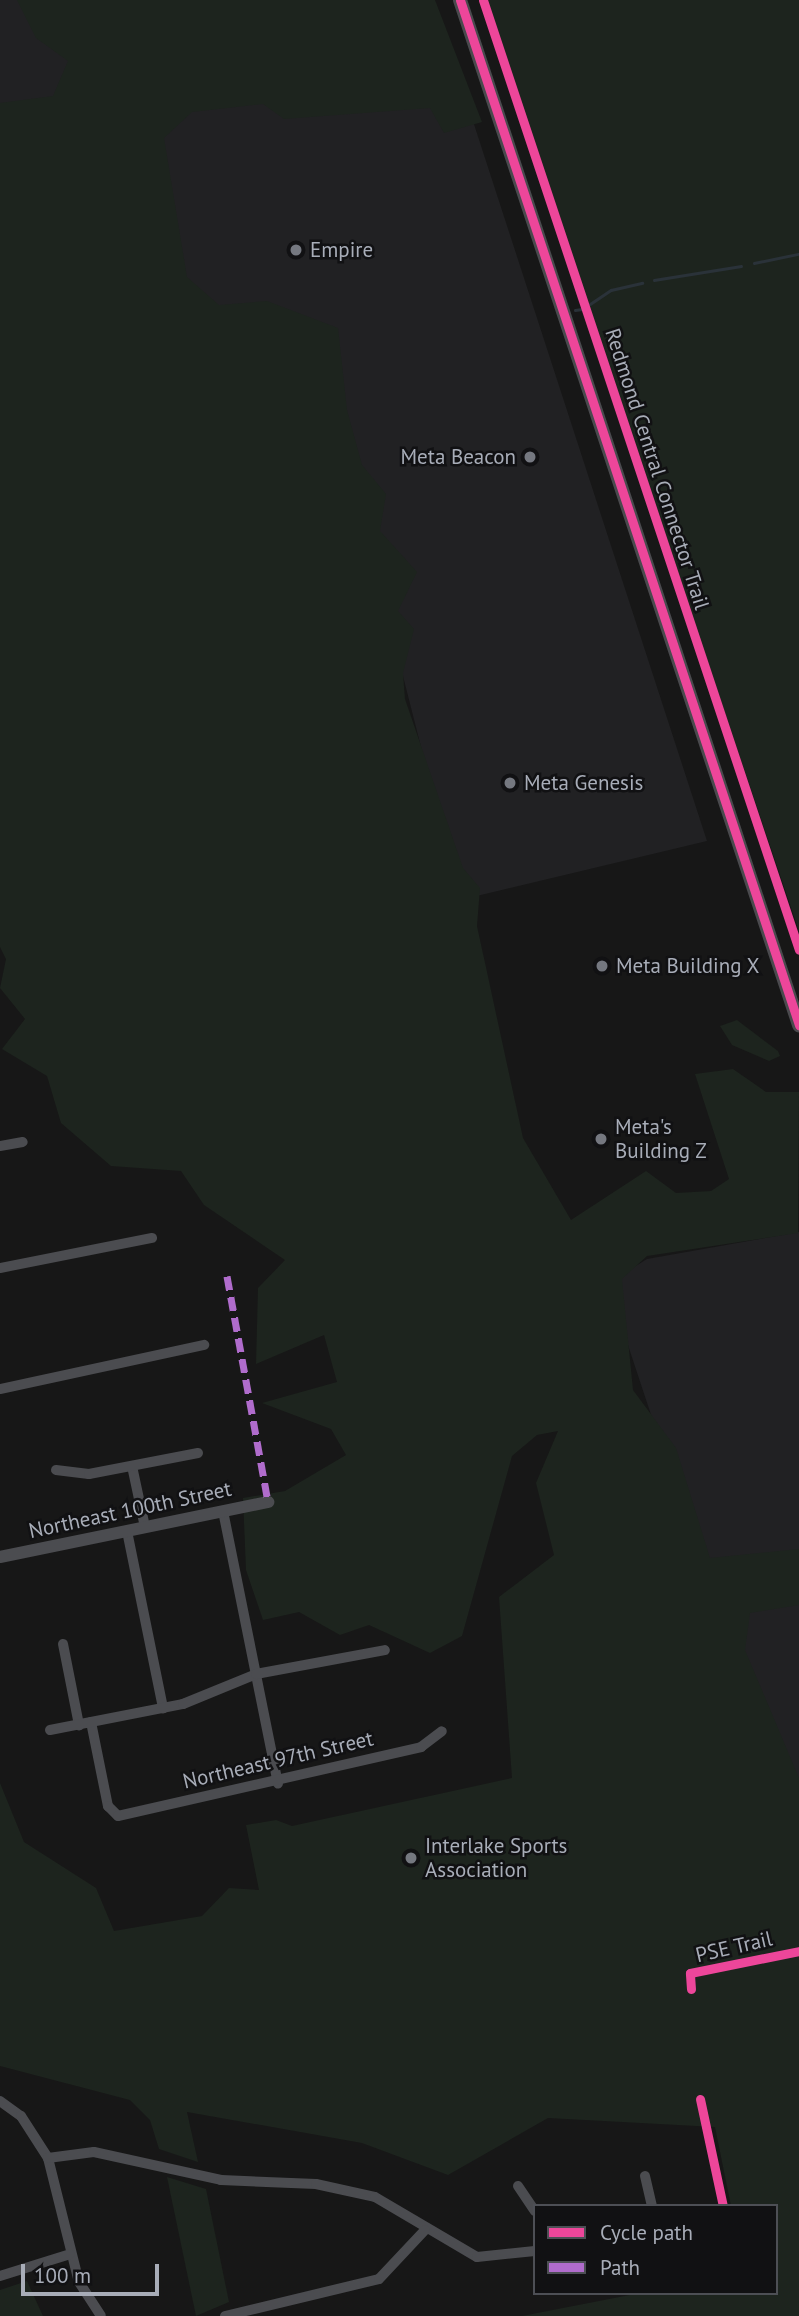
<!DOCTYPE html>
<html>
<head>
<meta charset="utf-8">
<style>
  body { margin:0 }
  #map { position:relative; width:799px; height:2316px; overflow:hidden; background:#171717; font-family:"PT Sans",sans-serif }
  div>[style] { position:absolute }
  .built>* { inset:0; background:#212123 }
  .green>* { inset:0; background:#1d241e }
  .stream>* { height:2.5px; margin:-1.25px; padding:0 1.25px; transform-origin:1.25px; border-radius:1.25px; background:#2a3239 }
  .minor>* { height:10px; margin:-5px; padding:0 5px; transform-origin:5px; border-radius:5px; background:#4b4c50 }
  .tertiary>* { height:12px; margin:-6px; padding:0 6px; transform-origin:6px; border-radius:6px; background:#4b4c50 }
  .secondary>* { height:14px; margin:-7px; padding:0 7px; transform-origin:7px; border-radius:7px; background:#4a4a4e }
  .quiet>* { height:7px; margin-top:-3.5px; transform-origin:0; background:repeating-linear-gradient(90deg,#b06ccc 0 14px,transparent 0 21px) }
  .cycleway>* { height:9px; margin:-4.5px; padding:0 4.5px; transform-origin:4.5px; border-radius:4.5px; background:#ed469a }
  .dots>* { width:19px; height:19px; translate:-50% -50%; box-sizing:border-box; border:4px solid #111113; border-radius:50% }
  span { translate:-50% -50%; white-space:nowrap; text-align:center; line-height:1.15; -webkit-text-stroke:5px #111113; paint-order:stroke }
  .poi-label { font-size:21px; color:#a8adb8 }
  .left { translate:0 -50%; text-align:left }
  .right { translate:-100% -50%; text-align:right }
  .street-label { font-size:21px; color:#a8adb8 }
  .legend { position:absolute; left:533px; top:2204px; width:245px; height:91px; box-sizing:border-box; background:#111113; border:2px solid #4d4f55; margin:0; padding:9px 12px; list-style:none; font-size:21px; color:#a8adb8 }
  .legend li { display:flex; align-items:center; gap:14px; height:35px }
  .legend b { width:35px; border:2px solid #4d4f55 }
  .scale { position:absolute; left:21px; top:2264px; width:138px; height:32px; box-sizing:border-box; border:4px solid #a8adb8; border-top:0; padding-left:9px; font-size:21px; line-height:24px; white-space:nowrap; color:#a8adb8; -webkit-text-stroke:5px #111113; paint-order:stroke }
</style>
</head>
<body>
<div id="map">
  <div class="built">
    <div style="clip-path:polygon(0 0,125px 0,458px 75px,707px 841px,460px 900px,319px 346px,0 273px)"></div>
    <div style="clip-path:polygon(799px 1232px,799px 1822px,753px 1723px,618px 1315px,618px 1277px,647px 1259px)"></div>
  </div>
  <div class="green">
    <div style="clip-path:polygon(17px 0,435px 0,482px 122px,444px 133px,430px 108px,284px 119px,263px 104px,192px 112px,164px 138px,187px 277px,219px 305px,267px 301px,338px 328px,347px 410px,362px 465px,386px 494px,380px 531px,417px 572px,398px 611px,414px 629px,403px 673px,405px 699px,463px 868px,480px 888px,477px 926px,523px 1138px,571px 1220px,646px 1171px,676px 1193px,711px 1191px,729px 1179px,695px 1074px,733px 1069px,766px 1092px,799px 1092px,798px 1233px,647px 1256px,622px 1279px,633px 1390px,676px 1448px,710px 1558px,799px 1549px,799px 1605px,750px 1613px,745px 1650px,799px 1778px,799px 2316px,522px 2316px,640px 2293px,776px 2293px,776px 2206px,731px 2206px,715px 2127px,548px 2118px,448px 2175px,362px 2143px,187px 2112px,198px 2162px,159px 2149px,150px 2120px,130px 2100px,0 2066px,0 1783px,24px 1842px,96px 1888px,114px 1931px,202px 1916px,229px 1888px,259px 1890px,246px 1825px,276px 1820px,292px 1826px,512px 1778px,499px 1597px,554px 1555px,536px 1483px,558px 1431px,537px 1435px,512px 1456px,462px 1636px,430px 1653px,369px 1625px,340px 1635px,299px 1612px,263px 1620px,246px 1570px,243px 1498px,285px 1491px,346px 1455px,331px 1429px,262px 1403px,337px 1382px,324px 1335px,256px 1364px,258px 1288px,285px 1260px,204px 1205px,181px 1171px,111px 1166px,61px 1123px,47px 1076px,2px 1049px,25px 1019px,0 988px,6px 959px,0 947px,0 103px,53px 96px,68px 61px,36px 38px)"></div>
    <div style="clip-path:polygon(482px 0,799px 0,799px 931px,702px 645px)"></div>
    <div style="clip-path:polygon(737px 1020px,778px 1051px,780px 1056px,769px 1061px,732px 1045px,720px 1026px)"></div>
    <div style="clip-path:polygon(167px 2177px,206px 2189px,229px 2302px,196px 2316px)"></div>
    <div style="clip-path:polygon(27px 2281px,43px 2316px,0 2316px,0 2290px)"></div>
  </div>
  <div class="stream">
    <div style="left:754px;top:263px;width:45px;rotate:-11.6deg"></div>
    <div style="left:654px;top:280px;width:88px;rotate:-9.1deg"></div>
    <div style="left:590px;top:304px;width:25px;rotate:-34deg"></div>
    <div style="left:611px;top:290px;width:32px;rotate:-13deg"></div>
    <div style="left:575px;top:310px;width:7px;rotate:-8deg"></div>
  </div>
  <div class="minor">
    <div style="left:0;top:1146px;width:23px;rotate:-10deg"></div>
    <div style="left:0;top:1268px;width:155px;rotate:-11.2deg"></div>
    <div style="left:0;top:1389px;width:209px;rotate:-12.2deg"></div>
    <div style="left:132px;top:1466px;width:62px;rotate:78deg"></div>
    <div style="left:56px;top:1470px;width:33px;rotate:7deg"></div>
    <div style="left:89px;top:1474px;width:111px;rotate:-10.9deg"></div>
    <div style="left:223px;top:1511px;width:278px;rotate:78.6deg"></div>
    <div style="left:127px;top:1531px;width:181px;rotate:78.5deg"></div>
    <div style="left:63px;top:1644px;width:83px;rotate:78.8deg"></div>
    <div style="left:91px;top:1722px;width:86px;rotate:78.6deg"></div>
    <div style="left:108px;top:1806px;width:14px;rotate:45deg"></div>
    <div style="left:118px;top:1816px;width:311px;rotate:-12.8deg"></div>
    <div style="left:421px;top:1747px;width:26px;rotate:-37deg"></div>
    <div style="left:50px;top:1730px;width:136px;rotate:-11.1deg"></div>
    <div style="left:183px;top:1704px;width:79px;rotate:-22.3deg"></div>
    <div style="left:256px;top:1674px;width:131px;rotate:-10.5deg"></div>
    <div style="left:0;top:2101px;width:26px;rotate:36deg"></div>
    <div style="left:21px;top:2116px;width:50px;rotate:57.3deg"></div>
    <div style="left:48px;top:2158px;width:128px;rotate:76deg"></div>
    <div style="left:79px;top:2282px;width:40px;rotate:57.1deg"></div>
    <div style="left:48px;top:2158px;width:46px;rotate:-7.4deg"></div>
    <div style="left:94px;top:2152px;width:130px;rotate:12.4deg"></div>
    <div style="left:221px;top:2180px;width:95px;rotate:2.4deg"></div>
    <div style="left:316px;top:2184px;width:60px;rotate:12.4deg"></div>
    <div style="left:375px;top:2197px;width:118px;rotate:30.5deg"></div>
    <div style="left:477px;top:2257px;width:58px;rotate:-5.9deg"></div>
    <div style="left:645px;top:2176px;width:31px;rotate:77deg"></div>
    <div style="left:518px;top:2186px;width:30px;rotate:56deg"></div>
    <div style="left:0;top:2276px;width:73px;rotate:-17.4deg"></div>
    <div style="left:225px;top:2316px;width:158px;rotate:-13.5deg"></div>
    <div style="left:379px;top:2279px;width:67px;rotate:-46.8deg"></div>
  </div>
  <div class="tertiary">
    <div style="left:0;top:1557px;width:274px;rotate:-11.6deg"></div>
  </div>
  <div class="secondary">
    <div style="left:460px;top:0;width:1080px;rotate:71.7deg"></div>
  </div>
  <div class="quiet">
    <div style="left:227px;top:1276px;width:230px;rotate:79.7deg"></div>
  </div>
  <div class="cycleway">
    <div style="left:460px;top:0;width:1080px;rotate:71.7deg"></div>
    <div style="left:483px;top:0;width:1001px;rotate:71.6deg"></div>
    <div style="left:691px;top:1989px;width:16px;rotate:-94deg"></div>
    <div style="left:690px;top:1973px;width:111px;rotate:-11.4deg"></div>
    <div style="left:700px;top:2099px;width:109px;rotate:77.9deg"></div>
  </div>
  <div class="dots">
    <div style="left:296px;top:250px;background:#757880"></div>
    <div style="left:530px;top:457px;background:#757880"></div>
    <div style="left:510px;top:783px;background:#757880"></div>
    <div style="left:602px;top:966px;background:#757880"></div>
    <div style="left:601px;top:1139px;background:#757880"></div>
    <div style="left:411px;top:1858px;background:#757880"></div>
  </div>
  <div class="poi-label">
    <span class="left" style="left:310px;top:250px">Empire</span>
    <span class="right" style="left:516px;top:457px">Meta Beacon</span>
    <span class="left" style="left:524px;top:783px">Meta Genesis</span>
    <span class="left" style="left:616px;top:966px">Meta Building X</span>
    <span class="left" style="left:615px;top:1139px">Meta's<br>Building Z</span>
    <span class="left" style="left:425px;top:1858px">Interlake Sports<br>Association</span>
  </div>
  <div class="street-label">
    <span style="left:657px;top:469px;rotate:72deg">Redmond Central Connector Trail</span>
    <span style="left:130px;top:1510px;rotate:-12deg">Northeast 100th Street</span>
    <span style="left:278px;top:1760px;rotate:-13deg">Northeast 97th Street</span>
    <span style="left:734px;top:1947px;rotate:-13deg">PSE Trail</span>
  </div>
  <ul class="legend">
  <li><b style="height:9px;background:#ed469a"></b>Cycle path</li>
  <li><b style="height:9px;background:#b06ccc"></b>Path</li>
  </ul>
  <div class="scale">100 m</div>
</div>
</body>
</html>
